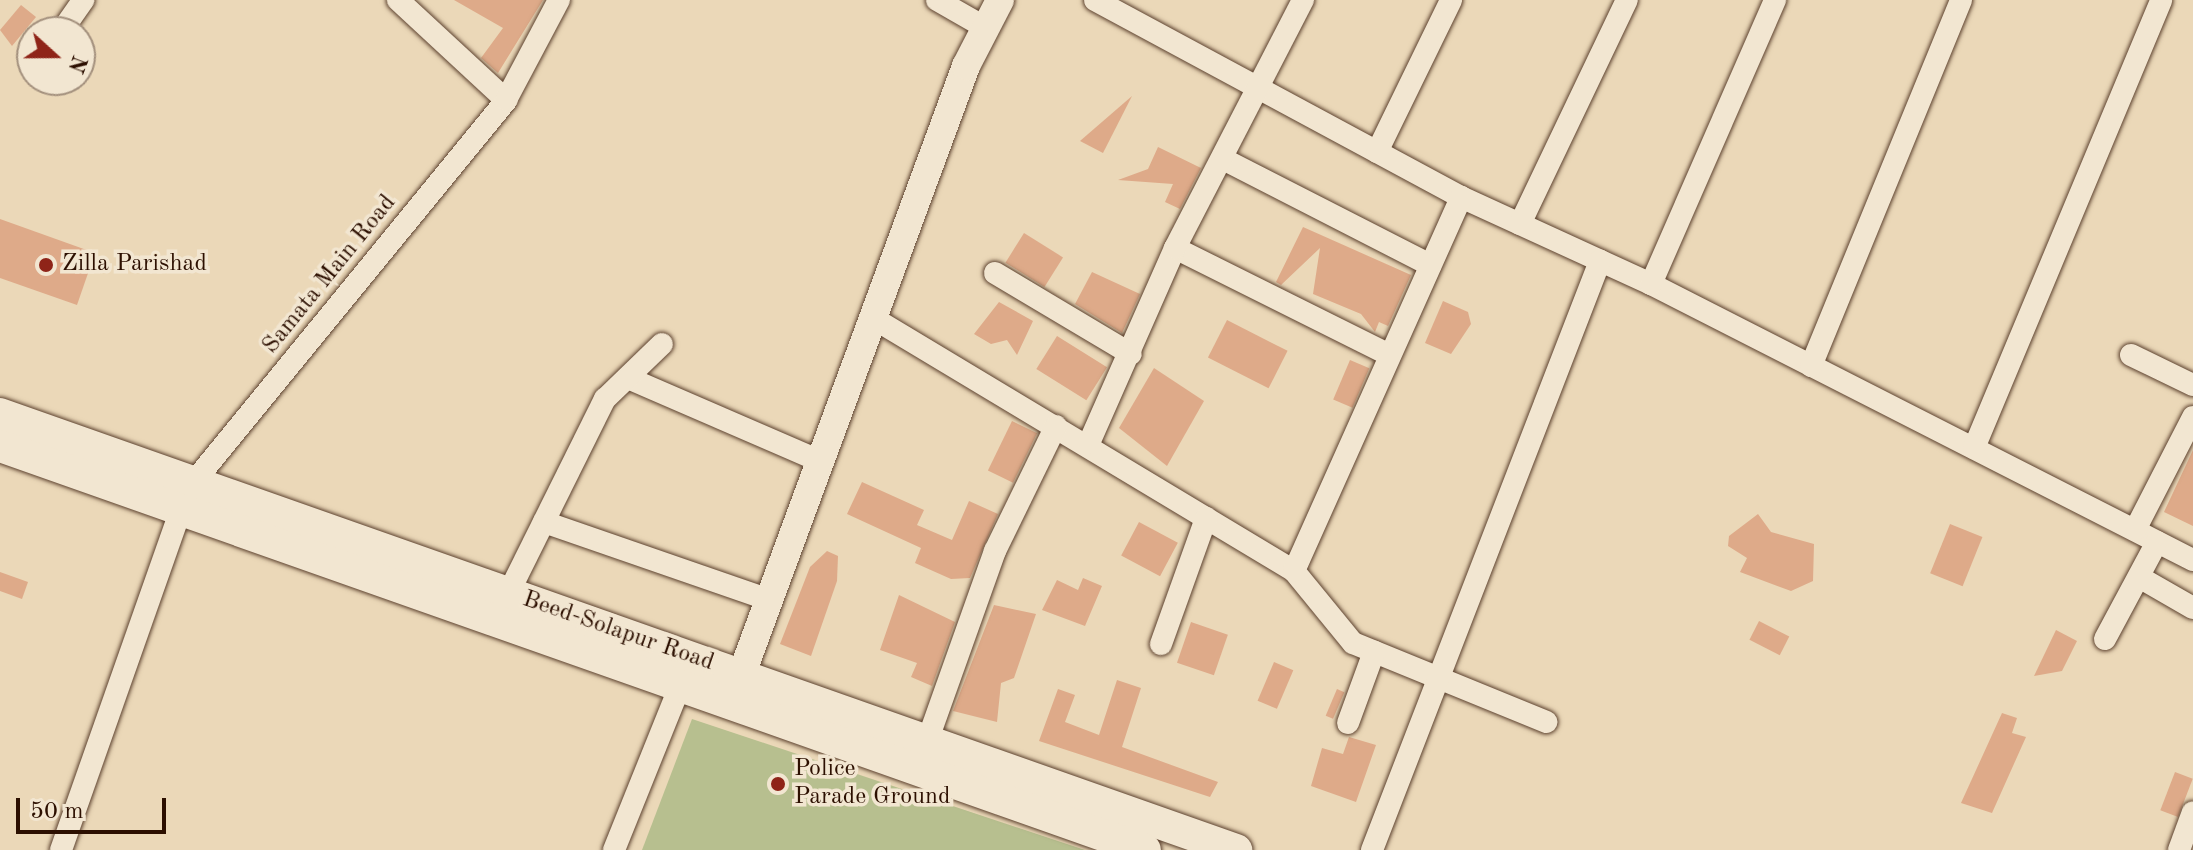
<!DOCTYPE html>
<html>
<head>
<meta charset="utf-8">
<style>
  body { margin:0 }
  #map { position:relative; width:2193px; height:850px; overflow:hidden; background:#ebd8b8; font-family:"Old Standard TT",serif }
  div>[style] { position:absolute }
  .green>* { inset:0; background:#b7bf8f }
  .building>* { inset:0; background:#deaa89; transform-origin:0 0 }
  .roads { filter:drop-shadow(0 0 2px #5c412e) drop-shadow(0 0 2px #5c412e) }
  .minor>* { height:22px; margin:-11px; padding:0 11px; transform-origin:11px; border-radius:11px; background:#f2e6d1 }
  .tertiary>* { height:28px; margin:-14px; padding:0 14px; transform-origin:14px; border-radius:14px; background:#f2e6d1 }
  .secondary>* { height:32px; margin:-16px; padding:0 16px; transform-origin:16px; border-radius:16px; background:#f2e6d1 }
  .dots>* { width:22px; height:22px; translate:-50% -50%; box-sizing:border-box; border:4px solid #f2e6d1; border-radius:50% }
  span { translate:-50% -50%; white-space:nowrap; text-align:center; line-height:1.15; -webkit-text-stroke:7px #f2e6d1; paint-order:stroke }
  .poi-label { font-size:24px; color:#2c0f00 }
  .left { translate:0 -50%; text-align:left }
  .street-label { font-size:24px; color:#2c0f00 }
  .north { position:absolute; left:16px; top:16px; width:80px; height:80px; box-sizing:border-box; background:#f2e6d1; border:2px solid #a3907d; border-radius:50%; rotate:111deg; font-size:22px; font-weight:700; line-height:32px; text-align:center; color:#2c0f00 }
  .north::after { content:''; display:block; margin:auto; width:28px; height:36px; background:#8f2418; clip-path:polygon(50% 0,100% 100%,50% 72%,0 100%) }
  .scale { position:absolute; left:16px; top:798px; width:150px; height:36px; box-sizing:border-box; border:4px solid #2c0f00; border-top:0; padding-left:10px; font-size:24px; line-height:28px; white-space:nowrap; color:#2c0f00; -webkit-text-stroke:6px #f2e6d1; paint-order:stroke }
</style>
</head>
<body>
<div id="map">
  <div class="green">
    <div style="clip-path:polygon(692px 719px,1085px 850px,642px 850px)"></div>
  </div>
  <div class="building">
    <div style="clip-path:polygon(454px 0,543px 0,498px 73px,481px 58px,503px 28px)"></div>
    <div style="clip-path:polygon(21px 5px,36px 17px,12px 46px,0 30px)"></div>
    <div style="clip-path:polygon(1132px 96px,1103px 153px,1080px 141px)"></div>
    <div style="clip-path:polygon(1158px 147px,1201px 168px,1180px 209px,1165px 202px,1173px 184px,1118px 180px,1148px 169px)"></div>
    <div style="clip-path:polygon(0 219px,95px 253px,77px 305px,0 278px)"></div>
    <div style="clip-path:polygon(1303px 227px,1411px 275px,1388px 326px,1379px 322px,1375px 332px,1361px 314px,1313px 294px,1320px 248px,1281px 285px,1276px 282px)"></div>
    <div style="left:1024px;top:233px;width:46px;height:35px;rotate:32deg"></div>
    <div style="clip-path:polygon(1092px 272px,1140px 294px,1122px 333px,1075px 304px)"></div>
    <div style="clip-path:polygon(1443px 301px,1468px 312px,1471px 324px,1451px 354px,1425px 343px)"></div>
    <div style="clip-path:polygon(999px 302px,1033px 321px,1017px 355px,1007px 340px,991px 344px,974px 334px)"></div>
    <div style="left:1227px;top:320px;width:68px;height:42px;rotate:27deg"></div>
    <div style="left:1057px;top:336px;width:59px;height:39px;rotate:32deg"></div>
    <div style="left:1350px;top:360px;width:21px;height:43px;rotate:23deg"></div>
    <div style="clip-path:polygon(1154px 368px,1204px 401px,1167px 466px,1119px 428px)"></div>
    <div style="left:1012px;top:421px;width:28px;height:55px;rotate:26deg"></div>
    <div style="clip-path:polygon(2193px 450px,2193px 526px,2164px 512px)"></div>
    <div style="clip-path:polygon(862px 482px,924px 510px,917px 525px,952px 540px,969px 501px,998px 514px,970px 578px,951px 579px,915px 563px,921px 548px,847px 514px)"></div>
    <div style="clip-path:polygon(1758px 514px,1771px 532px,1814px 544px,1813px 581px,1791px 591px,1740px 572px,1747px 558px,1728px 546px,1729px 536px)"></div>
    <div style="left:1139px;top:522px;width:44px;height:38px;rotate:28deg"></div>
    <div style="left:1950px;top:524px;width:35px;height:53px;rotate:22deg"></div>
    <div style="clip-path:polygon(827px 551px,838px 556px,837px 581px,811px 656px,780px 644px,810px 567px)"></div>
    <div style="clip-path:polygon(0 572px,28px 582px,22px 599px,0 591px)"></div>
    <div style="clip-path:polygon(1083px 578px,1102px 586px,1085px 626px,1042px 610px,1057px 580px,1078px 590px)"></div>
    <div style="clip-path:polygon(899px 595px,955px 622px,932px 686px,911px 677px,917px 663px,880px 650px)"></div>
    <div style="clip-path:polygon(994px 605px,1036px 614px,1014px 678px,1001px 683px,997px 722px,953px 711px)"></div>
    <div style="left:1759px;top:621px;width:34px;height:21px;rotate:27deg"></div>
    <div style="left:1191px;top:622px;width:39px;height:43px;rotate:19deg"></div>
    <div style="clip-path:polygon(2056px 630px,2077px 641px,2062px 671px,2034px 676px)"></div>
    <div style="left:1274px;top:662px;width:21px;height:42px;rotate:23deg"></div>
    <div style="clip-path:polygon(1117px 680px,1141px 688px,1122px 747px,1218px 782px,1210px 797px,1039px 741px,1058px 689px,1075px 695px,1065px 722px,1099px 735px)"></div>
    <div style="left:1337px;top:689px;width:8px;height:29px;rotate:23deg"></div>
    <div style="clip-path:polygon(2002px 713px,2017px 718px,2012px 733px,2026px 737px,1992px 813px,1961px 803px)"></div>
    <div style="clip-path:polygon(1349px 737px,1376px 745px,1356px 802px,1311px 786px,1322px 748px,1343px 754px)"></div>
    <div style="left:2175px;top:772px;width:19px;height:41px;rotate:21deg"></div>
  </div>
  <div class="roads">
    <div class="minor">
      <div style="left:398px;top:0;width:147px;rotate:42.8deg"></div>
      <div style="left:937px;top:0;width:56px;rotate:29.7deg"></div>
      <div style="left:1095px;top:0;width:416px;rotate:28.3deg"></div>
      <div style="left:1461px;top:197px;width:209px;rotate:24.6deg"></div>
      <div style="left:1651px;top:284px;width:608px;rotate:26.99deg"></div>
      <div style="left:61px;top:32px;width:39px;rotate:-55deg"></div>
      <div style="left:1377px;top:152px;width:169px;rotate:-64deg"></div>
      <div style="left:1223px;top:159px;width:233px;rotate:27.1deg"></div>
      <div style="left:1520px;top:224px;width:248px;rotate:-64.5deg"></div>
      <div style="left:1175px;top:248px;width:240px;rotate:26.5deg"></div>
      <div style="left:995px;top:273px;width:158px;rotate:30.8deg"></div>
      <div style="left:1651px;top:284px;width:310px;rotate:-66.4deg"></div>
      <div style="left:873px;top:318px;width:491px;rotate:31deg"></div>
      <div style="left:1294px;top:571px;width:93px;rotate:50.7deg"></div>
      <div style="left:1353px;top:643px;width:209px;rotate:22.2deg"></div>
      <div style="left:2131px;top:355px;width:69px;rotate:25.8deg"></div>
      <div style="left:1811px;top:366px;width:396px;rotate:-67.7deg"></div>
      <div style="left:628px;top:378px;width:209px;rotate:23.4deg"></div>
      <div style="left:1089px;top:443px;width:213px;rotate:-66.2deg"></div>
      <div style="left:1175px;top:248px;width:279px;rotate:-62.7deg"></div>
      <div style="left:1974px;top:448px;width:485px;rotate:-67.3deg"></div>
      <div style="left:193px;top:483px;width:495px;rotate:-50.7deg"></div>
      <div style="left:506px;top:100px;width:113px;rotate:-62.1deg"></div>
      <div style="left:544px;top:522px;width:238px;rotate:19.1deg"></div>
      <div style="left:2135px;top:530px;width:127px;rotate:-62.8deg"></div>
      <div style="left:1294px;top:571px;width:410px;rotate:-65.9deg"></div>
      <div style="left:2139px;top:577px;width:62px;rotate:29.9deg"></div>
      <div style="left:508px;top:594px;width:218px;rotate:-63.6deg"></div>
      <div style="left:605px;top:399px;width:79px;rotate:-44deg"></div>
      <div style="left:2105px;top:639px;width:110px;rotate:-61.8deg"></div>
      <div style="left:1161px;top:644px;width:134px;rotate:-70.3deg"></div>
      <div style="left:1348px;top:723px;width:76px;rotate:-69.9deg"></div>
      <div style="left:928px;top:739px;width:200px;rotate:-70.4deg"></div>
      <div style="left:995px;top:551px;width:139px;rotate:-64deg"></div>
      <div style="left:61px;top:850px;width:361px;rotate:-70.6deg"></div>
      <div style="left:614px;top:850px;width:177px;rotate:-68.1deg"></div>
      <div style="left:1372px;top:850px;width:632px;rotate:-68.84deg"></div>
      <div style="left:2179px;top:850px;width:40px;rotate:-69.8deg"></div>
    </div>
    <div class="tertiary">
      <div style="left:741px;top:676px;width:650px;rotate:-69.75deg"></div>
      <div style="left:966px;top:66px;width:74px;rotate:-62.7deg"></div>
    </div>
    <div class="secondary">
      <div style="left:0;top:414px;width:1311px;rotate:19.43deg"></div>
      <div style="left:0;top:446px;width:1214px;rotate:19.43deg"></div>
    </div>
  </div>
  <div class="dots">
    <div style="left:46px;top:265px;background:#8f2418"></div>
    <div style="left:778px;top:784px;background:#8f2418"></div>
  </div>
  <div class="poi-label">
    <span class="left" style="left:62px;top:265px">Zilla Parishad</span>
    <span class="left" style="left:794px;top:784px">Police<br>Parade Ground</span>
  </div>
  <div class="street-label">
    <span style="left:330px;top:275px;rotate:-51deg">Samata Main Road</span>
    <span style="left:618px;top:632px;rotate:19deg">Beed-Solapur Road</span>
  </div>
  <div class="north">N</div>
  <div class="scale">50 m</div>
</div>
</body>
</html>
